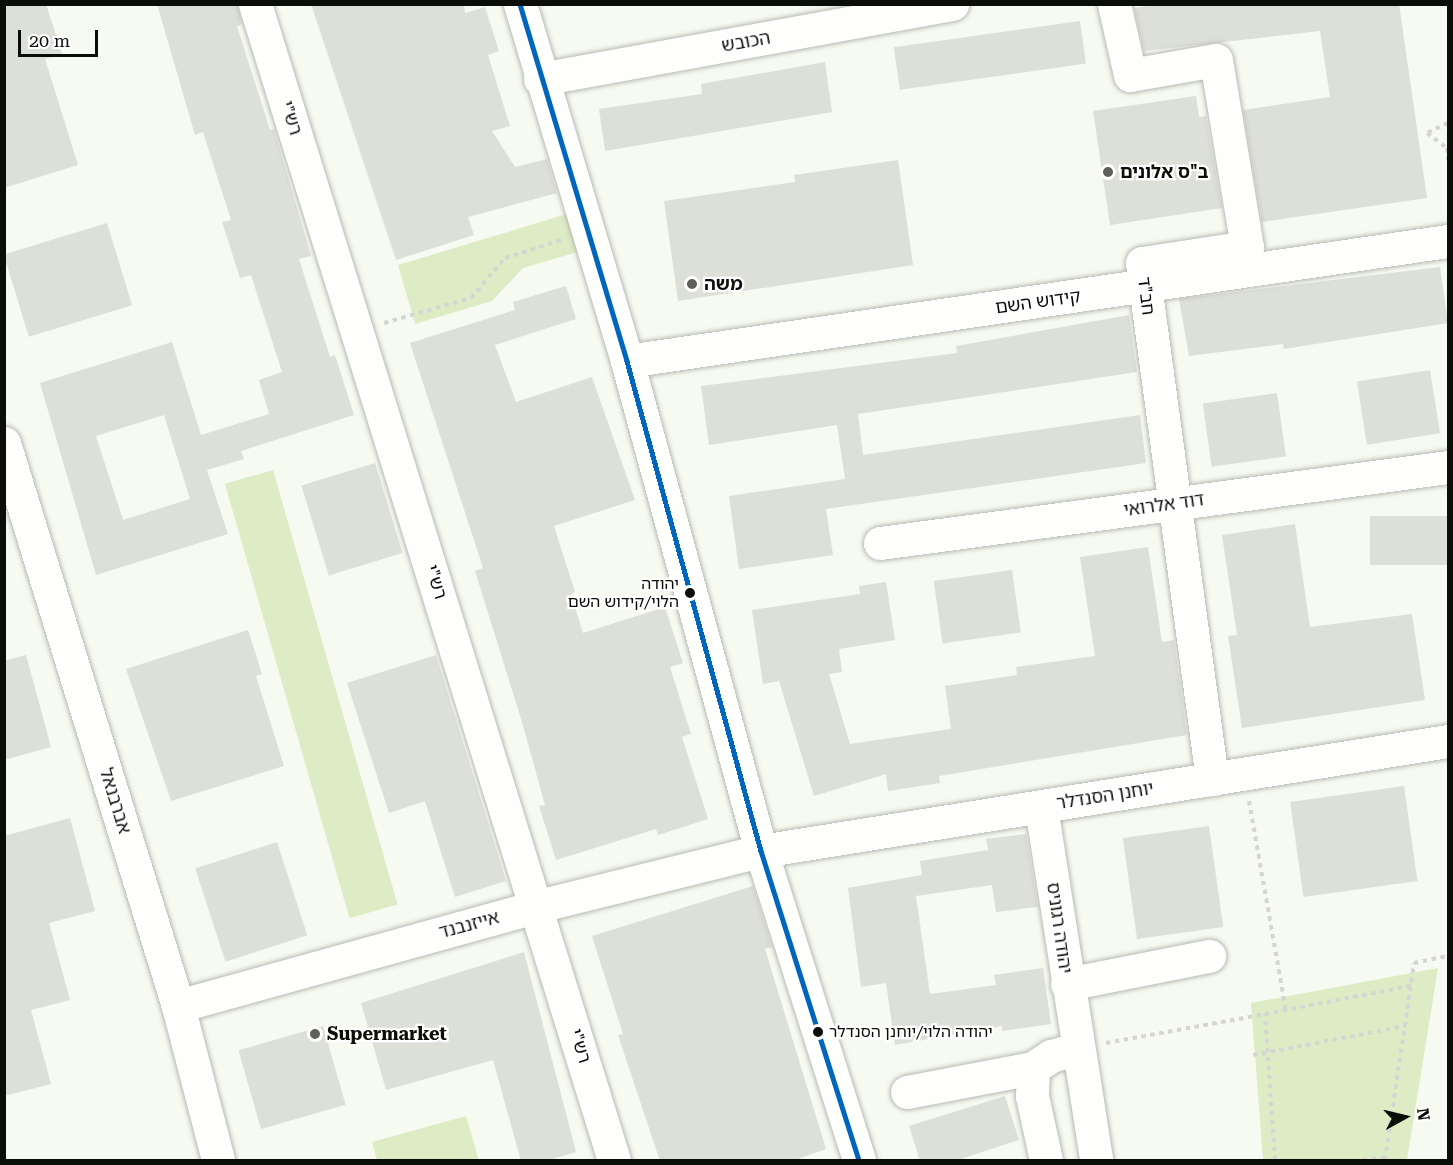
<!DOCTYPE html>
<html>
<head>
<meta charset="utf-8">
<style>
  body { margin:0 }
  #map { position:relative; width:1453px; height:1165px; overflow:hidden; background:#f6faf1; font-family:"Roboto Serif","Noto Sans Hebrew",serif }
  div>[style] { position:absolute }
  .green>* { inset:0; background:#ddecc5; transform-origin:0 0 }
  .building>* { inset:0; background:#dddfd9; transform-origin:0 0 }
  .path>* { height:4px; margin-top:-2px; transform-origin:0; background:repeating-linear-gradient(90deg,#d5d6d3 0 4.5px,transparent 0 9px) }
  .roads { filter:drop-shadow(0 0 2px #b7bab3) drop-shadow(0 0 2px #b7bab3) }
  .minor>* { height:33px; margin:-16.5px; padding:0 16.5px; transform-origin:16.5px; border-radius:16.5px; background:#fefefd }
  .bus-1>* { height:4.5px; margin:-2.25px; padding:0 2.25px; transform-origin:2.25px; border-radius:2.25px; background:#0065bd }
  .dots>* { width:16px; height:16px; translate:-50% -50%; box-sizing:border-box; border:3px solid #fff; border-radius:50% }
  span { translate:-50% -50%; white-space:nowrap; text-align:center; line-height:1.15; -webkit-text-stroke:4.5px #fff; paint-order:stroke }
  .bus-label { font-size:16px; color:#0b0e08 }
  .right { translate:-100% -50%; text-align:right }
  .left { translate:0 -50%; text-align:left }
  .street-label { font-size:18px; color:#0b0e08 }
  .poi-label { font-size:18px; color:#0b0e08; font-weight:700 }
  .frame { position:absolute; inset:0; border:6px solid #0b0e08; pointer-events:none }
  .north { position:absolute; left:1375px; top:1087px; width:60px; height:60px; -webkit-text-stroke:4px #fff; paint-order:stroke; rotate:82deg; font-size:16px; font-weight:700; line-height:24px; text-align:center; color:#0b0e08 }
  .north::after { content:''; display:block; margin:auto; width:21px; height:27px; background:#0b0e08; clip-path:polygon(50% 0,100% 100%,50% 72%,0 100%) }
  .scale { position:absolute; left:18px; top:30px; width:80px; height:27px; box-sizing:border-box; border:3px solid #0b0e08; border-top:0; padding-left:8px; font-size:18px; line-height:21px; white-space:nowrap; color:#0b0e08; -webkit-text-stroke:4px #fff; paint-order:stroke }
</style>
</head>
<body>
<div id="map">
  <div class="green">
    <div style="clip-path:polygon(570px 213px,581px 251px,523px 268px,492px 301px,415px 324px,398px 265px)"></div>
    <div style="left:273px;top:470px;width:452px;height:50px;rotate:74deg"></div>
    <div style="clip-path:polygon(1438px 968px,1407px 1160px,1263px 1160px,1251px 1003px)"></div>
    <div style="clip-path:polygon(466px 1116px,479px 1160px,377px 1160px,372px 1142px)"></div>
  </div>
  <div class="building">
    <div style="clip-path:polygon(4px 4px,46px 4px,62px 54px,45px 59px,78px 165px,4px 188px)"></div>
    <div style="clip-path:polygon(evenodd,157px 4px,237px 4px,242px 24px,237px 26px,270px 130px,274px 129px,311px 256px,299px 259px,330px 357px,335px 355px,354px 415px,241px 451px,244px 459px,207px 470px,228px 534px,96px 575px,40px 383px,172px 342px,201px 435px,269px 414px,259px 380px,282px 372px,251px 275px,240px 278px,222px 222px,231px 220px,203px 132px,195px 135px,157px 4px,164px 415px,190px 499px,123px 520px,96px 436px,164px 415px)"></div>
    <div style="clip-path:polygon(311px 4px,464px 4px,465px 13px,485px 7px,499px 51px,488px 55px,510px 126px,492px 131px,515px 167px,547px 159px,557px 193px,468px 217px,474px 235px,396px 260px)"></div>
    <div style="clip-path:polygon(1161px 4px,1399px 4px,1427px 198px,1262px 222px,1243px 110px,1330px 97px,1320px 31px,1144px 51px,1134px 8px)"></div>
    <div style="left:1080px;top:21px;width:43px;height:188px;rotate:82deg"></div>
    <div style="clip-path:polygon(825px 62px,832px 112px,605px 151px,599px 109px,702px 94px,701px 84px)"></div>
    <div style="clip-path:polygon(1196px 96px,1199px 117px,1206px 116px,1222px 208px,1110px 225px,1093px 111px)"></div>
    <div style="clip-path:polygon(898px 160px,913px 265px,678px 301px,664px 201px,795px 182px,794px 175px)"></div>
    <div style="left:107px;top:223px;width:86px;height:108px;rotate:73deg"></div>
    <div style="clip-path:polygon(1440px 267px,1448px 323px,1284px 349px,1283px 344px,1189px 356px,1179px 299px)"></div>
    <div style="clip-path:polygon(566px 286px,576px 319px,495px 345px,516px 402px,592px 377px,635px 500px,554px 526px,575px 592px,571px 594px,583px 633px,665px 607px,683px 663px,670px 667px,691px 734px,682px 737px,708px 819px,658px 835px,656px 829px,556px 860px,539px 806px,545px 805px,522px 722px,475px 571px,483px 568px,410px 343px,515px 310px,513px 302px)"></div>
    <div style="clip-path:polygon(1129px 315px,1137px 372px,858px 414px,863px 455px,1140px 415px,1146px 463px,826px 509px,833px 555px,739px 569px,729px 496px,845px 479px,837px 425px,709px 445px,701px 386px,957px 353px,956px 346px)"></div>
    <div style="left:1430px;top:370px;width:64px;height:74px;rotate:81deg"></div>
    <div style="left:1277px;top:393px;width:64px;height:75px;rotate:82deg"></div>
    <div style="left:375px;top:463px;width:94px;height:77px;rotate:73deg"></div>
    <div style="left:1449px;top:516px;width:49px;height:79px;rotate:90deg"></div>
    <div style="clip-path:polygon(1295px 524px,1310px 627px,1412px 614px,1425px 700px,1242px 728px,1228px 636px,1237px 635px,1222px 535px)"></div>
    <div style="clip-path:polygon(1148px 547px,1162px 642px,1174px 640px,1187px 735px,939px 776px,940px 783px,888px 791px,886px 774px,814px 796px,779px 681px,763px 684px,752px 610px,860px 594px,859px 586px,886px 582px,895px 640px,839px 649px,842px 672px,829px 674px,850px 744px,951px 729px,945px 686px,1017px 675px,1016px 667px,1095px 656px,1080px 557px)"></div>
    <div style="left:1012px;top:570px;width:63px;height:79px;rotate:82deg"></div>
    <div style="clip-path:polygon(248px 630px,262px 674px,256px 676px,284px 766px,171px 801px,126px 669px)"></div>
    <div style="clip-path:polygon(26px 655px,51px 747px,4px 760px,4px 661px)"></div>
    <div style="clip-path:polygon(436px 655px,506px 881px,455px 897px,425px 801px,389px 813px,347px 683px)"></div>
    <div style="left:1404px;top:786px;width:96px;height:115px;rotate:82deg"></div>
    <div style="clip-path:polygon(70px 818px,95px 911px,49px 923px,70px 1000px,31px 1010px,51px 1084px,4px 1096px,4px 836px)"></div>
    <div style="left:1209px;top:826px;width:102px;height:87px;rotate:82deg"></div>
    <div style="clip-path:polygon(1026px 834px,1038px 907px,996px 912px,992px 885px,916px 896px,930px 994px,996px 985px,994px 975px,1043px 968px,1051px 1024px,1002px 1031px,1002px 1026px,895px 1045px,886px 983px,861px 987px,848px 888px,922px 875px,920px 861px,988px 850px,986px 839px)"></div>
    <div style="left:277px;top:842px;width:98px;height:86px;rotate:72deg"></div>
    <div style="clip-path:polygon(753px 886px,772px 947px,765px 949px,826px 1149px,792px 1161px,660px 1161px,618px 1035px,623px 1034px,592px 936px)"></div>
    <div style="clip-path:polygon(524px 952px,576px 1152px,546px 1161px,521px 1161px,493px 1060px,386px 1090px,361px 1003px)"></div>
    <div style="left:323px;top:1026px;width:82px;height:88px;rotate:74deg"></div>
    <div style="clip-path:polygon(1005px 1096px,1019px 1140px,955px 1161px,920px 1161px,909px 1126px)"></div>
  </div>
  <div class="path">
    <div style="left:1448px;top:123px;width:23px;rotate:155deg"></div>
    <div style="left:1427px;top:133px;width:25px;rotate:37deg"></div>
    <div style="left:1447px;top:148px;width:12px;rotate:85deg"></div>
    <div style="left:384px;top:323px;width:91px;rotate:-16deg"></div>
    <div style="left:471px;top:298px;width:52px;rotate:-49.6deg"></div>
    <div style="left:505px;top:258px;width:60px;rotate:-17.5deg"></div>
    <div style="left:1249px;top:801px;width:212px;rotate:80deg"></div>
    <div style="left:1106px;top:1043px;width:162px;rotate:-10.3deg"></div>
    <div style="left:1253px;top:1055px;width:155px;rotate:-10.8deg"></div>
    <div style="left:1275px;top:1160px;width:146px;rotate:-93.9deg"></div>
    <div style="left:1265px;top:1014px;width:149px;rotate:-10.9deg"></div>
    <div style="left:1363px;top:1160px;width:23px;rotate:-7deg"></div>
    <div style="left:1385px;top:1160px;width:199px;rotate:-81.6deg"></div>
    <div style="left:1414px;top:963px;width:35px;rotate:-12deg"></div>
  </div>
  <div class="roads">
    <div class="minor">
      <div style="left:255px;top:4px;width:1210px;rotate:72.75deg"></div>
      <div style="left:520px;top:4px;width:373px;rotate:73.3deg"></div>
      <div style="left:627px;top:361px;width:508px;rotate:74.71deg"></div>
      <div style="left:761px;top:851px;width:324px;rotate:72.4deg"></div>
      <div style="left:1114px;top:4px;width:73px;rotate:77.3deg"></div>
      <div style="left:1130px;top:75px;width:87px;rotate:-9.9deg"></div>
      <div style="left:1216px;top:60px;width:190px;rotate:80.6deg"></div>
      <div style="left:1247px;top:247px;width:106px;rotate:171.3deg"></div>
      <div style="left:1142px;top:263px;width:521px;rotate:82.27deg"></div>
      <div style="left:540px;top:79px;width:419px;rotate:-10.3deg"></div>
      <div style="left:627px;top:361px;width:830px;rotate:-8.32deg"></div>
      <div style="left:4px;top:443px;width:589px;rotate:72.83deg"></div>
      <div style="left:178px;top:1006px;width:159px;rotate:75.4deg"></div>
      <div style="left:880px;top:543px;width:573px;rotate:-7.62deg"></div>
      <div style="left:1041px;top:807px;width:357px;rotate:81.1deg"></div>
      <div style="left:1067px;top:984px;width:145px;rotate:-11.2deg"></div>
      <div style="left:178px;top:1006px;width:374px;rotate:-15.5deg"></div>
      <div style="left:538px;top:906px;width:230px;rotate:-13.9deg"></div>
      <div style="left:761px;top:851px;width:696px;rotate:-9.1deg"></div>
      <div style="left:907px;top:1092px;width:128px;rotate:-10.8deg"></div>
      <div style="left:1046px;top:1160px;width:66px;rotate:-102.3deg"></div>
      <div style="left:1032px;top:1096px;width:28px;rotate:-88deg"></div>
      <div style="left:1033px;top:1068px;width:22px;rotate:-34deg"></div>
      <div style="left:1051px;top:1056px;width:26px;rotate:-16deg"></div>
    </div>
  </div>
  <div class="bus-1">
    <div style="left:520px;top:4px;width:373px;rotate:73.3deg"></div>
    <div style="left:627px;top:361px;width:508px;rotate:74.71deg"></div>
    <div style="left:761px;top:851px;width:324px;rotate:72.4deg"></div>
  </div>
  <div class="dots">
    <div style="left:1108px;top:172px;background:#5d615a"></div>
    <div style="left:692px;top:284px;background:#5d615a"></div>
    <div style="left:690px;top:593px;background:#0b0e08"></div>
    <div style="left:818px;top:1032px;background:#0b0e08"></div>
    <div style="left:315px;top:1034px;background:#5d615a"></div>
  </div>
  <div class="bus-label">
    <span class="right" style="left:679px;top:593px">יהודה<br>הלוי/קידוש השם</span>
    <span class="left" style="left:829px;top:1032px">יהודה הלוי/יוחנן הסנדלר</span>
  </div>
  <div class="street-label">
    <span style="left:746px;top:42px;rotate:-10deg">הכובש</span>
    <span style="left:291px;top:118px;rotate:73deg">רש"י</span>
    <span style="left:1146px;top:296px;rotate:83deg">חב"ד</span>
    <span style="left:1038px;top:302px;rotate:-8deg">קידוש השם</span>
    <span style="left:1164px;top:505px;rotate:-8deg">דוד אלרואי</span>
    <span style="left:436px;top:582px;rotate:73deg">רש"י</span>
    <span style="left:1105px;top:796px;rotate:-9deg">יוחנן הסנדלר</span>
    <span style="left:115px;top:801px;rotate:73deg">אברבנאל</span>
    <span style="left:469px;top:925px;rotate:-15deg">אייזנבנד</span>
    <span style="left:1059px;top:928px;rotate:82deg">יהודה רגוניס</span>
    <span style="left:580px;top:1046px;rotate:73deg">רש"י</span>
  </div>
  <div class="poi-label">
    <span class="left" style="left:1120px;top:172px">ב"ס אלונים</span>
    <span class="left" style="left:704px;top:284px">משה</span>
    <span class="left" style="left:327px;top:1034px">Supermarket</span>
  </div>
  <div class="frame"></div>
  <div class="north">N</div>
  <div class="scale">20 m</div>
</div>
</body>
</html>
